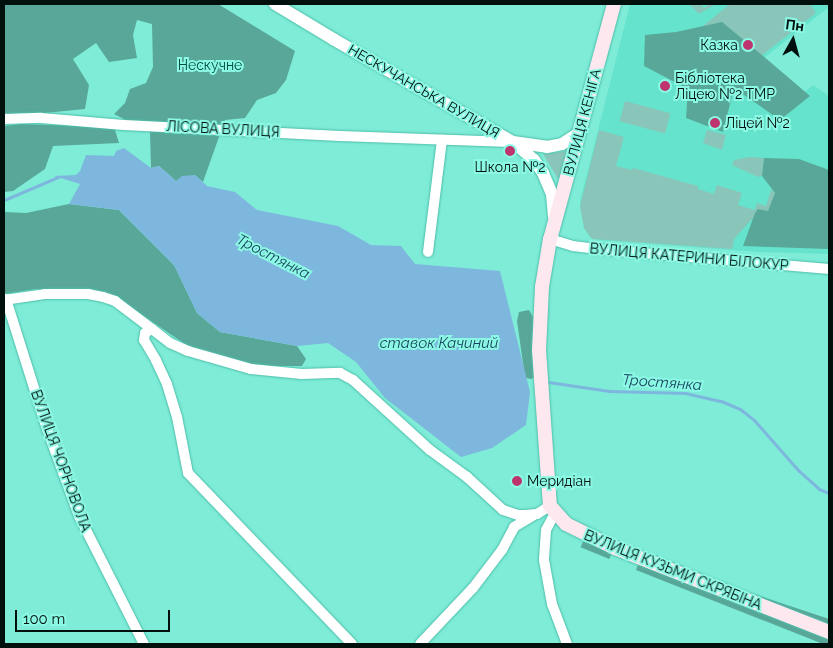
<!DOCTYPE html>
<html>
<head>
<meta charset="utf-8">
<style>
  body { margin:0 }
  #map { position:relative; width:833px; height:648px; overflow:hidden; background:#7eecd7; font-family:Raleway,sans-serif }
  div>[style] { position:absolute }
  .built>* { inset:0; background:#66e3cd }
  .green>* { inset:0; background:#89c6b9; transform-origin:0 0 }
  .forest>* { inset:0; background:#58a798; transform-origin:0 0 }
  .water>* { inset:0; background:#7eb7de }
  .stream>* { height:3px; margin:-1.5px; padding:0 1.5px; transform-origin:1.5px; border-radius:1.5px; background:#7eb7de }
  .roads { filter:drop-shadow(0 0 1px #4dbeaa) drop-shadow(0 0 1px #4dbeaa) }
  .minor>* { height:10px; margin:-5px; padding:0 5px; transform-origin:5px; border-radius:5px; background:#fff }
  .tertiary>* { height:12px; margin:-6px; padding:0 6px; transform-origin:6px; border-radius:6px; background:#fff }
  .secondary>* { height:14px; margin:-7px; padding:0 7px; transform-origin:7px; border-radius:7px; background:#fee8ef }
  .dots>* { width:14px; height:14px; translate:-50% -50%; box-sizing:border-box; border:2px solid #8cf9e4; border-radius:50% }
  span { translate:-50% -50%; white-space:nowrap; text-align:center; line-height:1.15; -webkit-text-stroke:4px #8cf9e4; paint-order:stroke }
  .poi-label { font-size:14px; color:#00100d }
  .right { translate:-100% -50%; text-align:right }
  .left { translate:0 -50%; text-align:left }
  .park-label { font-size:14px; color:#014c42 }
  .street-label { font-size:14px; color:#00100d }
  .water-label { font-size:15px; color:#1a4561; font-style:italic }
  .frame { position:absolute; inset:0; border:5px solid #00100d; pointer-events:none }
  .north { position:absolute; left:768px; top:15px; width:50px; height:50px; -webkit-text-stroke:4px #8cf9e4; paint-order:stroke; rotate:7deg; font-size:14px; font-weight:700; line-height:20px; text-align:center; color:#00100d }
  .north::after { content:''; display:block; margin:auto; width:18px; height:22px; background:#00100d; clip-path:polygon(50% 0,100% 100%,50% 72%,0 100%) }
  .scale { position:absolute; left:15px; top:610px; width:155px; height:22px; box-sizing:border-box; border:2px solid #00100d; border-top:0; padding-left:6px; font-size:15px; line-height:18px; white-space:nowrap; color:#00100d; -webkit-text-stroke:4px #8cf9e4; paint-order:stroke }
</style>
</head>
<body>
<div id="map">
  <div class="built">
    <div style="clip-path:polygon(630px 4px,829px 4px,829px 7px,741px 76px,777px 115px,813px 85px,829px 96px,829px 254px,758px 252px,599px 240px,590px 237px,584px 228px,580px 201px)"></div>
  </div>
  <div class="green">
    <div style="clip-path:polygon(689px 4px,700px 4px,704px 8px,710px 4px,716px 4px,699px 14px)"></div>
    <div style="clip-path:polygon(730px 4px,810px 4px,816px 13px,742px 71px,703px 26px)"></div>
    <div style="left:625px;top:101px;width:47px;height:21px;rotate:15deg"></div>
    <div style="clip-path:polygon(599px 130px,624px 137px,616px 166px,632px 170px,633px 168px,698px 186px,698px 189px,714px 194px,717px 185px,742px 193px,738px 205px,755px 210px,757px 203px,766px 206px,771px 190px,789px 202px,782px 216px,752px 219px,734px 239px,732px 249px,592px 239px,584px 228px,580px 206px)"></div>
    <div style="clip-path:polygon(707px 130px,726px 135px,722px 150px,703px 143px)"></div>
    <div style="clip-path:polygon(567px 151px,558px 179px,543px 154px)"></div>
    <div style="clip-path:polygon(750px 157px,764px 158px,762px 176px,758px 177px,732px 165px,734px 160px)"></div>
  </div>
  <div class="forest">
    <div style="clip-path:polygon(4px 4px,218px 4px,295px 51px,286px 80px,276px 93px,257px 100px,245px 118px,225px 120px,203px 182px,195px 175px,176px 181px,159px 166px,151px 168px,150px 132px,114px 114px,125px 103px,130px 89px,146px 83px,153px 67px,152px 24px,137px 20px,133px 35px,137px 58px,109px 62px,96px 43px,73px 59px,89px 85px,85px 109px,4px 117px)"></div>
    <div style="clip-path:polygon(722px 22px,769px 61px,810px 96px,780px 120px,734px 88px,723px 132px,686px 118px,688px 89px,644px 66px,645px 35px,676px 32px)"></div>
    <div style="clip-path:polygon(20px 124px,114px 127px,119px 143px,53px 146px,45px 169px,13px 191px,4px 192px,4px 126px)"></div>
    <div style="clip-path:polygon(764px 158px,799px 159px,829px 170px,829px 249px,743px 246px,755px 213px,758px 209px,768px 211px,775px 193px,762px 176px)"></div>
    <div style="clip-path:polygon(69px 204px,119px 210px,174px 265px,197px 313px,220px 332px,297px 346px,306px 359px,302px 366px,245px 366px,188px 346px,123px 302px,102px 293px,36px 289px,4px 294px,4px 212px,26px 213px)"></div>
    <div style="clip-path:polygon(529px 310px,533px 317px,535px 362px,535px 377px,531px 379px,526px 378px,524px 370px,517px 321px,519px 312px)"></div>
    <div style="left:584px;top:539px;width:31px;height:9px;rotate:22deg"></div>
    <div style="clip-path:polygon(639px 562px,829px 637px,829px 644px,823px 644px,636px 570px)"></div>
    <div style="clip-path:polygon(724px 584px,829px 619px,829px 627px)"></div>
  </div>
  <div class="water">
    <div style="clip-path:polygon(124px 148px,151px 168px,159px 166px,176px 181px,182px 176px,195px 175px,207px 186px,235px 192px,257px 210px,338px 226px,371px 245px,401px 246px,415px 264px,500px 271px,530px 392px,526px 425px,492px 448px,461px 457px,385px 398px,356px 362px,328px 343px,297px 346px,220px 332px,197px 313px,174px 265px,119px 210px,69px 204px,80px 184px,54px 176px,76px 175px,80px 171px,86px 155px,114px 156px,116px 151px)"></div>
  </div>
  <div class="stream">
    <div style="left:4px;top:200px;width:59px;rotate:-23.1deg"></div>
    <div style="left:548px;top:382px;width:62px;rotate:8.4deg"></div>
    <div style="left:609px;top:391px;width:76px;rotate:1.5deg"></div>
    <div style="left:685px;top:393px;width:37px;rotate:13deg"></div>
    <div style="left:721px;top:401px;width:21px;rotate:23deg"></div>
    <div style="left:740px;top:409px;width:18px;rotate:38deg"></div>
    <div style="left:754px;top:420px;width:67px;rotate:48.7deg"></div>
    <div style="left:798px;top:470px;width:28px;rotate:42deg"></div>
    <div style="left:819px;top:489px;width:11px;rotate:22deg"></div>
  </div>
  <div class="roads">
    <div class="minor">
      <div style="left:4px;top:119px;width:37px;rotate:-2deg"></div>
      <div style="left:41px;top:118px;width:83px;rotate:4.8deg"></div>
      <div style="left:124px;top:125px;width:216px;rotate:2.9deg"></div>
      <div style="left:340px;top:136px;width:172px;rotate:2deg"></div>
      <div style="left:550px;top:239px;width:24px;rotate:17deg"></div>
      <div style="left:573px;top:246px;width:34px;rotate:7deg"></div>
      <div style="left:607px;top:250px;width:223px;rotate:4.9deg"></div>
      <div style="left:428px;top:252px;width:113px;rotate:-82.9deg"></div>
      <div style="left:6px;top:299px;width:136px;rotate:72.5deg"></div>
      <div style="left:47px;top:429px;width:93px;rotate:69.8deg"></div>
      <div style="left:79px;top:516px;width:144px;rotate:63.1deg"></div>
      <div style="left:4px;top:300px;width:41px;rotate:-8.3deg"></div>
      <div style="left:45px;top:294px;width:43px"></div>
      <div style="left:88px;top:294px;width:15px;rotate:11deg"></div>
      <div style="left:103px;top:297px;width:13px;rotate:18deg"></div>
      <div style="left:115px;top:301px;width:46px;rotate:37.1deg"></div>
      <div style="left:555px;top:513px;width:19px;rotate:118deg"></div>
      <div style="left:546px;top:530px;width:30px;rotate:94deg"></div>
      <div style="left:544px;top:560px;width:45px;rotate:79.7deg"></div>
      <div style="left:552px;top:604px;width:43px;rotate:69.4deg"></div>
      <div style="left:352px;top:644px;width:237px;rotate:-133.8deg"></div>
      <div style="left:188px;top:473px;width:57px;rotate:-101.1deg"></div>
      <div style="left:177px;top:417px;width:34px;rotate:-107deg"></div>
      <div style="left:167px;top:384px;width:26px;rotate:-115deg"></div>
      <div style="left:156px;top:360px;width:23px;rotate:-121deg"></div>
      <div style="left:144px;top:340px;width:7px;rotate:-82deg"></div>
      <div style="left:145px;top:333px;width:8px;rotate:-30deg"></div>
      <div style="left:152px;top:329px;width:23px;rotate:38deg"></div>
      <div style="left:170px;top:343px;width:20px;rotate:24deg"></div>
      <div style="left:188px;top:351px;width:66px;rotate:15.9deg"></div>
      <div style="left:251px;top:369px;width:51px;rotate:5.6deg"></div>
      <div style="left:302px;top:374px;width:38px;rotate:-2deg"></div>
      <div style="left:340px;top:373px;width:15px;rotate:28deg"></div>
      <div style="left:353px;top:380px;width:104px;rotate:42.3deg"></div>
      <div style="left:430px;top:450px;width:46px;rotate:36.1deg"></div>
      <div style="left:467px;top:477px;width:49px;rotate:42.5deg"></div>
      <div style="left:503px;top:510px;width:16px;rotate:18deg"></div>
      <div style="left:518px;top:515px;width:7px"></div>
      <div style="left:525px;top:515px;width:12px;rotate:-5deg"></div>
      <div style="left:537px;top:514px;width:15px;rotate:-32deg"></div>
      <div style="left:420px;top:644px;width:77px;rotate:-46.6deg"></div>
      <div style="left:473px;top:588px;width:48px;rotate:-52.7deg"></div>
      <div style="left:502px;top:550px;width:26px;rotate:-62deg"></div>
      <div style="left:514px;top:527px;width:23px;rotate:-31deg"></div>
    </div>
    <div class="tertiary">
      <div style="left:275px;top:4px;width:68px;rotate:31.1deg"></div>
      <div style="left:333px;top:39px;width:207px;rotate:29.8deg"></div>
      <div style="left:513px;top:142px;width:34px;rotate:8deg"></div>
      <div style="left:547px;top:147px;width:15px;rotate:-11deg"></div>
      <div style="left:562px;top:144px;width:20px;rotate:-33deg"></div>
      <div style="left:516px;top:144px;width:24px;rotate:42deg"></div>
      <div style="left:534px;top:160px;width:16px;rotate:55deg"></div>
      <div style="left:543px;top:173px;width:23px;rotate:67deg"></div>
      <div style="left:552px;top:194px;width:22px;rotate:85deg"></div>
    </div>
    <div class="secondary">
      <div style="left:614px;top:4px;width:244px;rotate:105.2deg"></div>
      <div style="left:550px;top:239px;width:49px;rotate:99.5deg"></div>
      <div style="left:542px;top:287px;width:63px;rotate:92.7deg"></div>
      <div style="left:539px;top:350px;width:156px;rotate:86deg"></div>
      <div style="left:550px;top:506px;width:24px;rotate:48deg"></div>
      <div style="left:566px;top:524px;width:55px;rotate:26.1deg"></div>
      <div style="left:615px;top:548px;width:230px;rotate:21.4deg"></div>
    </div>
  </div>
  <div class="dots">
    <div style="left:748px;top:45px;background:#be346d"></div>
    <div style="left:665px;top:86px;background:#be346d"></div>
    <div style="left:715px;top:123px;background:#be346d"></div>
    <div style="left:510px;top:151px;background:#be346d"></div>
    <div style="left:517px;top:481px;background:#be346d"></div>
  </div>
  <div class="poi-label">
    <span class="right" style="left:738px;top:45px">Казка</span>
    <span class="left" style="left:675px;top:86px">Бібліотека<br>Ліцею №2 ТМР</span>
    <span class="left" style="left:725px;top:123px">Ліцей №2</span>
    <span style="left:510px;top:167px">Школа №2</span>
    <span class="left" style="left:527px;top:481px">Меридіан</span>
  </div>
  <div class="park-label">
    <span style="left:210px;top:65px">Нескучне</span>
  </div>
  <div class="street-label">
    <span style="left:424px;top:91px;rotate:30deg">НЕСКУЧАНСЬКА ВУЛИЦЯ</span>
    <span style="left:582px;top:122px;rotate:-75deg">ВУЛИЦЯ КЕНІГА</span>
    <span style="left:223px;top:129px;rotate:3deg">ЛІСОВА ВУЛИЦЯ</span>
    <span style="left:689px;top:257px;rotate:5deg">ВУЛИЦЯ КАТЕРИНИ БІЛОКУР</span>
    <span style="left:61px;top:461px;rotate:70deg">ВУЛИЦЯ ЧОРНОВОЛА</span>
    <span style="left:673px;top:570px;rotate:22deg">ВУЛИЦЯ КУЗЬМИ СКРЯБІНА</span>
  </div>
  <div class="water-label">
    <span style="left:273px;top:257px;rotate:27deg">Тростянка</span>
    <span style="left:439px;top:344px">ставок Качиний</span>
    <span style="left:662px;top:383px;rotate:4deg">Тростянка</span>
  </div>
  <div class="frame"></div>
  <div class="north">Пн</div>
  <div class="scale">100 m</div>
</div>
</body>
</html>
